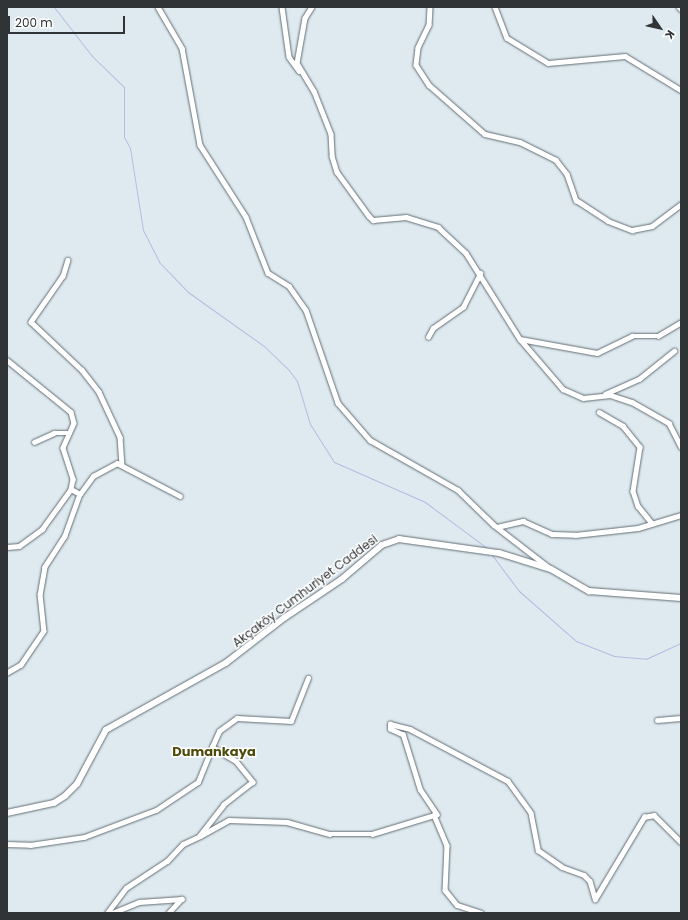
<!DOCTYPE html>
<html>
<head>
<meta charset="utf-8">
<style>
  body { margin:0 }
  #map { position:relative; width:688px; height:920px; overflow:hidden; background:#deeaf0; font-family:Poppins,sans-serif }
  div>[style] { position:absolute }
  .stream>* { height:1px; margin:-0.5px; padding:0 0.5px; transform-origin:0.5px; border-radius:0.5px; background:#b6bbe2 }
  .roads { filter:drop-shadow(0 0 1px #636d73) drop-shadow(0 0 1px #636d73) }
  .minor>* { height:4.5px; margin:-2.25px; padding:0 2.25px; transform-origin:2.25px; border-radius:2.25px; background:#fff }
  .major>* { height:5.5px; margin:-2.75px; padding:0 2.75px; transform-origin:2.75px; border-radius:2.75px; background:#fff }
  span { translate:-50% -50%; white-space:nowrap; text-align:center; line-height:1.15; -webkit-text-stroke:3px #fff; paint-order:stroke }
  .street-label { font-size:12px; color:#303437 }
  .neighbourhood-label { font-size:13px; color:#4d4a0a; font-weight:700 }
  .frame { position:absolute; inset:0; border:8px solid #303437; pointer-events:none }
  .north { position:absolute; left:640px; top:8px; width:40px; height:40px; -webkit-text-stroke:3px #fff; paint-order:stroke; rotate:124deg; font-size:11px; font-weight:700; line-height:16px; text-align:center; color:#303437 }
  .north::after { content:''; display:block; margin:auto; width:14px; height:18px; background:#303437; clip-path:polygon(50% 0,100% 100%,50% 72%,0 100%) }
  .scale { position:absolute; left:8px; top:16px; width:117px; height:18px; box-sizing:border-box; border:2px solid #303437; border-top:0; padding-left:5px; font-size:12px; line-height:14px; white-space:nowrap; color:#303437; -webkit-text-stroke:3px #fff; paint-order:stroke }
</style>
</head>
<body>
<div id="map">
  <div class="stream">
    <div style="left:54px;top:7px;width:62px;rotate:52.2deg"></div>
    <div style="left:92px;top:56px;width:45px;rotate:44.1deg"></div>
    <div style="left:124px;top:87px;width:50px;rotate:90deg"></div>
    <div style="left:124px;top:137px;width:13px;rotate:61deg"></div>
    <div style="left:130px;top:148px;width:83px;rotate:81deg"></div>
    <div style="left:143px;top:230px;width:36px;rotate:63deg"></div>
    <div style="left:159px;top:262px;width:42px;rotate:46deg"></div>
    <div style="left:188px;top:292px;width:95px;rotate:35.5deg"></div>
    <div style="left:265px;top:347px;width:32px;rotate:44deg"></div>
    <div style="left:288px;top:369px;width:15px;rotate:53deg"></div>
    <div style="left:297px;top:381px;width:45px;rotate:73.2deg"></div>
    <div style="left:310px;top:424px;width:45px;rotate:57.7deg"></div>
    <div style="left:334px;top:462px;width:99px;rotate:23.7deg"></div>
    <div style="left:425px;top:502px;width:77px;rotate:36.6deg"></div>
    <div style="left:492px;top:555px;width:45px;rotate:53.1deg"></div>
    <div style="left:519px;top:591px;width:76px;rotate:41.3deg"></div>
    <div style="left:576px;top:641px;width:41px;rotate:21.5deg"></div>
    <div style="left:614px;top:656px;width:32px;rotate:5deg"></div>
    <div style="left:646px;top:659px;width:38px;rotate:-25deg"></div>
  </div>
  <div class="roads">
    <div class="minor">
      <div style="left:158px;top:7px;width:48px;rotate:59.7deg"></div>
      <div style="left:182px;top:48px;width:99px;rotate:79.5deg"></div>
      <div style="left:200px;top:145px;width:85px;rotate:57.4deg"></div>
      <div style="left:246px;top:217px;width:60px;rotate:68.6deg"></div>
      <div style="left:268px;top:273px;width:25px;rotate:32deg"></div>
      <div style="left:289px;top:286px;width:29px;rotate:55deg"></div>
      <div style="left:306px;top:310px;width:98px;rotate:71deg"></div>
      <div style="left:338px;top:403px;width:49px;rotate:49.1deg"></div>
      <div style="left:370px;top:440px;width:101px;rotate:29.6deg"></div>
      <div style="left:458px;top:490px;width:50px;rotate:44.2deg"></div>
      <div style="left:494px;top:525px;width:72px;rotate:37.7deg"></div>
      <div style="left:282px;top:7px;width:50px;rotate:82deg"></div>
      <div style="left:289px;top:57px;width:17px;rotate:54deg"></div>
      <div style="left:312px;top:7px;width:13px;rotate:122deg"></div>
      <div style="left:305px;top:18px;width:46px;rotate:100.1deg"></div>
      <div style="left:297px;top:63px;width:33px;rotate:59deg"></div>
      <div style="left:314px;top:91px;width:46px;rotate:68.4deg"></div>
      <div style="left:331px;top:134px;width:22px;rotate:87deg"></div>
      <div style="left:332px;top:156px;width:17px;rotate:73deg"></div>
      <div style="left:337px;top:172px;width:54px;rotate:54deg"></div>
      <div style="left:369px;top:216px;width:6px;rotate:45deg"></div>
      <div style="left:373px;top:220px;width:33px;rotate:-5deg"></div>
      <div style="left:406px;top:217px;width:34px;rotate:17deg"></div>
      <div style="left:438px;top:227px;width:38px;rotate:43deg"></div>
      <div style="left:466px;top:253px;width:102px;rotate:57.9deg"></div>
      <div style="left:520px;top:339px;width:66px;rotate:49.3deg"></div>
      <div style="left:563px;top:389px;width:22px;rotate:24deg"></div>
      <div style="left:583px;top:398px;width:27px;rotate:-6deg"></div>
      <div style="left:610px;top:395px;width:23px;rotate:18deg"></div>
      <div style="left:632px;top:402px;width:43px;rotate:29.6deg"></div>
      <div style="left:669px;top:423px;width:27px;rotate:63deg"></div>
      <div style="left:430px;top:7px;width:18px;rotate:93deg"></div>
      <div style="left:429px;top:25px;width:25px;rotate:116deg"></div>
      <div style="left:418px;top:48px;width:17px;rotate:97deg"></div>
      <div style="left:416px;top:65px;width:24px;rotate:57deg"></div>
      <div style="left:429px;top:85px;width:74px;rotate:41.2deg"></div>
      <div style="left:485px;top:134px;width:36px;rotate:13deg"></div>
      <div style="left:520px;top:142px;width:40px;rotate:26.6deg"></div>
      <div style="left:556px;top:160px;width:18px;rotate:52deg"></div>
      <div style="left:567px;top:174px;width:28px;rotate:71deg"></div>
      <div style="left:576px;top:200px;width:38px;rotate:33deg"></div>
      <div style="left:608px;top:221px;width:26px;rotate:21deg"></div>
      <div style="left:632px;top:230px;width:20px;rotate:-11deg"></div>
      <div style="left:652px;top:226px;width:36px;rotate:-37deg"></div>
      <div style="left:495px;top:7px;width:33px;rotate:69deg"></div>
      <div style="left:507px;top:38px;width:48px;rotate:31.4deg"></div>
      <div style="left:548px;top:63px;width:77px;rotate:-5.2deg"></div>
      <div style="left:625px;top:56px;width:66px;rotate:31.3deg"></div>
      <div style="left:679px;top:7px;width:3px;rotate:45deg"></div>
      <div style="left:68px;top:260px;width:17px;rotate:107deg"></div>
      <div style="left:63px;top:276px;width:56px;rotate:124.8deg"></div>
      <div style="left:31px;top:322px;width:70px;rotate:43.3deg"></div>
      <div style="left:82px;top:370px;width:28px;rotate:52deg"></div>
      <div style="left:99px;top:392px;width:50px;rotate:65deg"></div>
      <div style="left:120px;top:437px;width:28px;rotate:86deg"></div>
      <div style="left:428px;top:337px;width:10px;rotate:-61deg"></div>
      <div style="left:433px;top:328px;width:37px;rotate:-35deg"></div>
      <div style="left:463px;top:307px;width:38px;rotate:-63deg"></div>
      <div style="left:520px;top:339px;width:78px;rotate:10.3deg"></div>
      <div style="left:597px;top:353px;width:39px;rotate:-26deg"></div>
      <div style="left:632px;top:336px;width:26px"></div>
      <div style="left:658px;top:336px;width:27px;rotate:-31deg"></div>
      <div style="left:7px;top:360px;width:82px;rotate:39.1deg"></div>
      <div style="left:71px;top:412px;width:11px;rotate:75deg"></div>
      <div style="left:74px;top:423px;width:27px;rotate:114deg"></div>
      <div style="left:63px;top:448px;width:33px;rotate:72deg"></div>
      <div style="left:73px;top:479px;width:10px;rotate:101deg"></div>
      <div style="left:605px;top:394px;width:37px;rotate:-24deg"></div>
      <div style="left:639px;top:379px;width:45px;rotate:-38.7deg"></div>
      <div style="left:599px;top:412px;width:28px;rotate:30deg"></div>
      <div style="left:623px;top:426px;width:27px;rotate:51deg"></div>
      <div style="left:640px;top:447px;width:45px;rotate:99deg"></div>
      <div style="left:633px;top:491px;width:16px;rotate:72deg"></div>
      <div style="left:638px;top:506px;width:22px;rotate:51deg"></div>
      <div style="left:34px;top:442px;width:22px;rotate:-24deg"></div>
      <div style="left:54px;top:433px;width:16px"></div>
      <div style="left:80px;top:494px;width:22px;rotate:-54deg"></div>
      <div style="left:93px;top:476px;width:27px;rotate:-28deg"></div>
      <div style="left:117px;top:463px;width:71px;rotate:27.6deg"></div>
      <div style="left:497px;top:527px;width:27px;rotate:-13deg"></div>
      <div style="left:523px;top:521px;width:32px;rotate:24deg"></div>
      <div style="left:552px;top:534px;width:23px;rotate:2deg"></div>
      <div style="left:575px;top:535px;width:63px;rotate:-6.3deg"></div>
      <div style="left:638px;top:528px;width:45px;rotate:-16.8deg"></div>
      <div style="left:7px;top:547px;width:12px;rotate:-5deg"></div>
      <div style="left:19px;top:546px;width:29px;rotate:-36deg"></div>
      <div style="left:42px;top:529px;width:49px;rotate:-54.1deg"></div>
      <div style="left:71px;top:489px;width:10px;rotate:29deg"></div>
      <div style="left:80px;top:494px;width:45px;rotate:109.7deg"></div>
      <div style="left:65px;top:536px;width:37px;rotate:123deg"></div>
      <div style="left:45px;top:567px;width:27px;rotate:100deg"></div>
      <div style="left:40px;top:594px;width:37px;rotate:84deg"></div>
      <div style="left:44px;top:631px;width:41px;rotate:124.1deg"></div>
      <div style="left:21px;top:665px;width:16px;rotate:150deg"></div>
      <div style="left:657px;top:720px;width:24px;rotate:-5deg"></div>
      <div style="left:212px;top:747px;width:17px;rotate:-66deg"></div>
      <div style="left:219px;top:731px;width:22px;rotate:-36deg"></div>
      <div style="left:237px;top:718px;width:54px;rotate:3.2deg"></div>
      <div style="left:291px;top:721px;width:46px;rotate:-68.4deg"></div>
      <div style="left:437px;top:815px;width:30px;rotate:-124deg"></div>
      <div style="left:420px;top:790px;width:58px;rotate:-107.2deg"></div>
      <div style="left:403px;top:735px;width:14px;rotate:-155deg"></div>
      <div style="left:390px;top:729px;width:5px;rotate:-90deg"></div>
      <div style="left:390px;top:724px;width:21px;rotate:14deg"></div>
      <div style="left:410px;top:729px;width:111px;rotate:28deg"></div>
      <div style="left:508px;top:781px;width:39px;rotate:54deg"></div>
      <div style="left:531px;top:813px;width:38px;rotate:79deg"></div>
      <div style="left:538px;top:850px;width:29px;rotate:35deg"></div>
      <div style="left:562px;top:867px;width:23px;rotate:20deg"></div>
      <div style="left:584px;top:875px;width:8px;rotate:45deg"></div>
      <div style="left:590px;top:881px;width:19px;rotate:74deg"></div>
      <div style="left:595px;top:899px;width:96px;rotate:-59.1deg"></div>
      <div style="left:644px;top:817px;width:10px;rotate:-11deg"></div>
      <div style="left:654px;top:815px;width:38px;rotate:45deg"></div>
      <div style="left:7px;top:844px;width:23px;rotate:2deg"></div>
      <div style="left:30px;top:845px;width:55px;rotate:-8.4deg"></div>
      <div style="left:84px;top:837px;width:77px;rotate:-20.6deg"></div>
      <div style="left:156px;top:810px;width:50px;rotate:-33.7deg"></div>
      <div style="left:198px;top:782px;width:38px;rotate:-68deg"></div>
      <div style="left:212px;top:747px;width:28px;rotate:30deg"></div>
      <div style="left:236px;top:761px;width:27px;rotate:51deg"></div>
      <div style="left:253px;top:782px;width:37px;rotate:142deg"></div>
      <div style="left:224px;top:805px;width:39px;rotate:128deg"></div>
      <div style="left:200px;top:836px;width:33px;rotate:-29deg"></div>
      <div style="left:229px;top:820px;width:58px;rotate:2deg"></div>
      <div style="left:287px;top:822px;width:44px;rotate:15.9deg"></div>
      <div style="left:329px;top:834px;width:43px"></div>
      <div style="left:372px;top:834px;width:65px;rotate:-17deg"></div>
      <div style="left:434px;top:815px;width:33px;rotate:67deg"></div>
      <div style="left:447px;top:845px;width:45px;rotate:92.5deg"></div>
      <div style="left:445px;top:890px;width:19px;rotate:51deg"></div>
      <div style="left:457px;top:905px;width:25px;rotate:18deg"></div>
      <div style="left:107px;top:913px;width:31px;rotate:-53deg"></div>
      <div style="left:126px;top:888px;width:49px;rotate:-33.4deg"></div>
      <div style="left:167px;top:861px;width:23px;rotate:-47deg"></div>
      <div style="left:183px;top:844px;width:19px;rotate:-25deg"></div>
      <div style="left:112px;top:913px;width:29px;rotate:-22deg"></div>
      <div style="left:139px;top:902px;width:43px;rotate:-4deg"></div>
      <div style="left:182px;top:899px;width:19px;rotate:133deg"></div>
    </div>
    <div class="major">
      <div style="left:7px;top:813px;width:48px;rotate:-12deg"></div>
      <div style="left:54px;top:803px;width:13px;rotate:-32deg"></div>
      <div style="left:65px;top:796px;width:17px;rotate:-45deg"></div>
      <div style="left:77px;top:784px;width:61px;rotate:-61.8deg"></div>
      <div style="left:106px;top:730px;width:137px;rotate:-29.2deg"></div>
      <div style="left:226px;top:663px;width:73px;rotate:-37.8deg"></div>
      <div style="left:284px;top:618px;width:70px;rotate:-33.9deg"></div>
      <div style="left:342px;top:579px;width:52px;rotate:-40.4deg"></div>
      <div style="left:382px;top:545px;width:18px;rotate:-19deg"></div>
      <div style="left:399px;top:539px;width:101px;rotate:8deg"></div>
      <div style="left:499px;top:553px;width:54px;rotate:17.1deg"></div>
      <div style="left:551px;top:569px;width:44px;rotate:30.1deg"></div>
      <div style="left:589px;top:591px;width:92px;rotate:4.4deg"></div>
    </div>
  </div>
  <div class="street-label">
    <span style="left:305px;top:591px;rotate:-37deg">Akçaköy Cumhuriyet Caddesi</span>
  </div>
  <div class="neighbourhood-label">
    <span style="left:214px;top:752px">Dumankaya</span>
  </div>
  <div class="frame"></div>
  <div class="north">K</div>
  <div class="scale">200 m</div>
</div>
</body>
</html>
